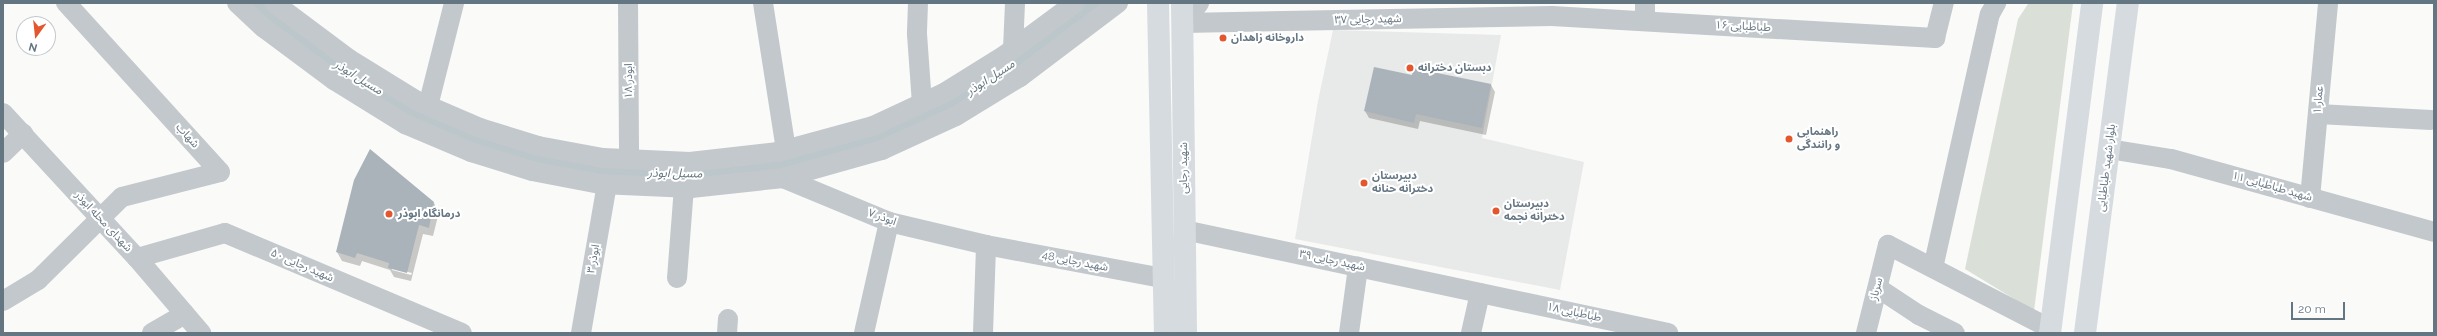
<!DOCTYPE html>
<html>
<head>
<meta charset="utf-8">
<style>
  body { margin:0 }
  #map { position:relative; width:2437px; height:336px; overflow:hidden; background:#fafaf8; font-family:Raleway,"Noto Sans Arabic",sans-serif }
  div>[style] { position:absolute }
  .built>* { inset:0; background:#e8e9e9 }
  .green>* { inset:0; background:#dadfd7 }
  .shadow>* { inset:0; background:#0003 }
  .canal>* { height:19px; margin:-9.5px; padding:0 9.5px; transform-origin:9.5px; border-radius:9.5px; background:#bbc7cb }
  .building>* { inset:0; background:#aab3b9 }
  .minor>* { height:20px; margin:-10px; padding:0 10px; transform-origin:10px; border-radius:10px; background:#c3c8cc }
  .major>* { height:22px; margin:-11px; padding:0 11px; transform-origin:11px; border-radius:11px; background:#d6dbdf }
  .dots>* { width:11px; height:11px; translate:-50% -50%; box-sizing:border-box; border:2px solid #fff; border-radius:50% }
  span { translate:-50% -50%; white-space:nowrap; text-align:center; line-height:1.15; -webkit-text-stroke:4px #fff; paint-order:stroke }
  .street-label { font-size:11px; color:#657683 }
  .poi-label { font-size:11px; color:#657683; font-weight:700 }
  .left { translate:0 -50%; text-align:left }
  .water-label { font-size:12px; color:#60757c; font-style:italic }
  .frame { position:absolute; inset:0; border:4px solid #657683; pointer-events:none }
  .north { position:absolute; left:16px; top:16px; width:40px; height:40px; box-sizing:border-box; background:#fff; border:1px solid #c1c8cd; border-radius:50%; rotate:195deg; font-size:11px; font-weight:700; line-height:16px; text-align:center; color:#657683 }
  .north::after { content:''; display:block; margin:auto; width:14px; height:18px; background:#e4572e; clip-path:polygon(50% 0,100% 100%,50% 72%,0 100%) }
  .scale { position:absolute; left:2291px; top:302px; width:54px; height:18px; box-sizing:border-box; border:2px solid #657683; border-top:0; padding-left:5px; font-size:12px; line-height:14px; white-space:nowrap; color:#657683; -webkit-text-stroke:3px #fff; paint-order:stroke }
</style>
</head>
<body>
<div id="map">
  <div class="built">
    <div style="clip-path:polygon(1333px 30px,1501px 35px,1482px 138px,1584px 162px,1560px 290px,1295px 239px,1318px 101px)"></div>
  </div>
  <div class="green">
    <div style="clip-path:polygon(2033px 3px,2073px 3px,2034px 311px,1965px 269px,2018px 19px,2028px 4px)"></div>
  </div>
  <div class="shadow">
    <div style="clip-path:polygon(1413px 76px,1491px 85px,1495px 92px,1486px 135px,1420px 121px,1418px 129px,1369px 118px,1365px 111px)"></div>
    <div style="clip-path:polygon(evenodd,434px 203px,439px 212px,433px 236px,423px 234px,411px 281px,394px 277px,390px 270px,362px 261px,360px 266px,342px 261px,337px 252px,434px 203px,392px 268px,412px 273px,411px 275px,392px 270px,392px 268px)"></div>
  </div>
  <div class="canal">
    <div style="left:254px;top:3px;width:18px;rotate:43deg"></div>
    <div style="left:267px;top:15px;width:83px;rotate:36.2deg"></div>
    <div style="left:334px;top:64px;width:75px;rotate:31.4deg"></div>
    <div style="left:398px;top:103px;width:83px;rotate:25deg"></div>
    <div style="left:473px;top:138px;width:73px;rotate:16.7deg"></div>
    <div style="left:543px;top:159px;width:68px;rotate:10.2deg"></div>
    <div style="left:610px;top:171px;width:87px;rotate:3.3deg"></div>
    <div style="left:697px;top:176px;width:57px;rotate:-7deg"></div>
    <div style="left:754px;top:169px;width:150px;rotate:-15.4deg"></div>
    <div style="left:899px;top:129px;width:52px;rotate:-25.1deg"></div>
    <div style="left:946px;top:107px;width:70px;rotate:-31.7deg"></div>
    <div style="left:1006px;top:70px;width:112px;rotate:-36.7deg"></div>
  </div>
  <div class="building">
    <div style="clip-path:polygon(1374px 67px,1412px 75px,1413px 68px,1491px 84px,1482px 128px,1416px 114px,1414px 123px,1364px 111px)"></div>
    <div style="clip-path:polygon(370px 149px,434px 202px,429px 228px,419px 225px,407px 273px,388px 268px,389px 263px,357px 253px,355px 258px,336px 252px,354px 180px)"></div>
  </div>
  <div class="minor">
    <div style="left:237px;top:3px;width:37px;rotate:43deg"></div>
    <div style="left:264px;top:28px;width:87px;rotate:36.6deg"></div>
    <div style="left:334px;top:80px;width:84px;rotate:31.8deg"></div>
    <div style="left:405px;top:124px;width:72px;rotate:23deg"></div>
    <div style="left:471px;top:152px;width:64px;rotate:17.3deg"></div>
    <div style="left:532px;top:171px;width:69px;rotate:10.8deg"></div>
    <div style="left:600px;top:184px;width:91px;rotate:2.5deg"></div>
    <div style="left:691px;top:188px;width:93px;rotate:-6.2deg"></div>
    <div style="left:783px;top:178px;width:103px;rotate:-15.8deg"></div>
    <div style="left:882px;top:150px;width:81px;rotate:-24.7deg"></div>
    <div style="left:956px;top:116px;width:75px;rotate:-31.4deg"></div>
    <div style="left:1020px;top:77px;width:123px;rotate:-37.1deg"></div>
    <div style="left:274px;top:3px;width:94px;rotate:36.7deg"></div>
    <div style="left:349px;top:59px;width:80px;rotate:31.7deg"></div>
    <div style="left:417px;top:101px;width:69px;rotate:23.2deg"></div>
    <div style="left:480px;top:128px;width:61px;rotate:17.2deg"></div>
    <div style="left:538px;top:146px;width:66px;rotate:10.5deg"></div>
    <div style="left:603px;top:158px;width:87px;rotate:2.6deg"></div>
    <div style="left:690px;top:162px;width:89px;rotate:-6.5deg"></div>
    <div style="left:778px;top:152px;width:98px;rotate:-15.3deg"></div>
    <div style="left:873px;top:126px;width:78px;rotate:-24.9deg"></div>
    <div style="left:944px;top:93px;width:72px;rotate:-31.9deg"></div>
    <div style="left:1005px;top:55px;width:87px;rotate:-36.6deg"></div>
    <div style="left:628px;top:3px;width:156px;rotate:89.6deg"></div>
    <div style="left:763px;top:3px;width:149px;rotate:81.1deg"></div>
    <div style="left:918px;top:3px;width:31px;rotate:92deg"></div>
    <div style="left:917px;top:34px;width:69px;rotate:85.9deg"></div>
    <div style="left:1645px;top:21px;width:18px;rotate:-90deg"></div>
    <div style="left:1184px;top:23px;width:368px;rotate:-1.1deg"></div>
    <div style="left:1552px;top:16px;width:384px;rotate:3.3deg"></div>
    <div style="left:1935px;top:38px;width:36px;rotate:-76deg"></div>
    <div style="left:1184px;top:23px;width:25px;rotate:-53deg"></div>
    <div style="left:1013px;top:49px;width:46px;rotate:-87.5deg"></div>
    <div style="left:428px;top:106px;width:106px;rotate:-75.8deg"></div>
    <div style="left:3px;top:113px;width:197px;rotate:47.3deg"></div>
    <div style="left:137px;top:258px;width:99px;rotate:49.5deg"></div>
    <div style="left:2318px;top:114px;width:113px;rotate:3deg"></div>
    <div style="left:2109px;top:149px;width:63px;rotate:9.2deg"></div>
    <div style="left:2171px;top:159px;width:273px;rotate:15.5deg"></div>
    <div style="left:3px;top:153px;width:28px;rotate:-44deg"></div>
    <div style="left:783px;top:178px;width:115px;rotate:22.5deg"></div>
    <div style="left:889px;top:222px;width:100px;rotate:13.3deg"></div>
    <div style="left:986px;top:245px;width:180px;rotate:10.6deg"></div>
    <div style="left:2310px;top:198px;width:196px;rotate:-84.7deg"></div>
    <div style="left:1184px;top:230px;width:495px;rotate:12deg"></div>
    <div style="left:137px;top:258px;width:91px;rotate:-15.9deg"></div>
    <div style="left:225px;top:233px;width:257px;rotate:22.9deg"></div>
    <div style="left:1933px;top:268px;width:260px;rotate:-77.4deg"></div>
    <div style="left:1990px;top:14px;width:13px;rotate:-61deg"></div>
    <div style="left:677px;top:278px;width:90px;rotate:-85.6deg"></div>
    <div style="left:1878px;top:288px;width:49px;rotate:33.4deg"></div>
    <div style="left:1919px;top:315px;width:40px;rotate:26.6deg"></div>
    <div style="left:3px;top:301px;width:41px;rotate:-31deg"></div>
    <div style="left:38px;top:280px;width:118px;rotate:-44.7deg"></div>
    <div style="left:122px;top:197px;width:101px;rotate:-14.3deg"></div>
    <div style="left:220px;top:172px;width:229px;rotate:-132.3deg"></div>
    <div style="left:152px;top:333px;width:38px;rotate:-30deg"></div>
    <div style="left:581px;top:333px;width:151px;rotate:-80.1deg"></div>
    <div style="left:727px;top:333px;width:14px;rotate:-86deg"></div>
    <div style="left:864px;top:333px;width:114px;rotate:-77.3deg"></div>
    <div style="left:983px;top:333px;width:88px;rotate:-88deg"></div>
    <div style="left:1349px;top:333px;width:67px;rotate:-82.2deg"></div>
    <div style="left:1471px;top:333px;width:41px;rotate:-77.3deg"></div>
    <div style="left:1866px;top:333px;width:91px;rotate:-76deg"></div>
    <div style="left:1888px;top:245px;width:183px;rotate:27.3deg"></div>
  </div>
  <div class="major">
    <div style="left:1158px;top:3px;width:330px;rotate:88.8deg"></div>
    <div style="left:1182px;top:3px;width:330px;rotate:89.3deg"></div>
    <div style="left:2050px;top:333px;width:333px;rotate:-82.7deg"></div>
    <div style="left:2085px;top:333px;width:333px;rotate:-82.6deg"></div>
  </div>
  <div class="dots">
    <div style="left:1223px;top:38px;background:#e4572e"></div>
    <div style="left:1410px;top:68px;background:#e4572e"></div>
    <div style="left:1789px;top:139px;background:#e4572e"></div>
    <div style="left:1364px;top:183px;background:#e4572e"></div>
    <div style="left:1496px;top:211px;background:#e4572e"></div>
    <div style="left:389px;top:214px;background:#e4572e"></div>
  </div>
  <div class="street-label">
    <span style="left:1368px;top:20px;rotate:-1deg">شهید رجایی ۳۷</span>
    <span style="left:1743px;top:27px;rotate:3deg">طباطبایی ۱۶</span>
    <span style="left:629px;top:81px;rotate:-90deg">ابوذر ۱۸</span>
    <span style="left:2319px;top:100px;rotate:-85deg">عمار ۱</span>
    <span style="left:187px;top:136px;rotate:48deg">شهاب</span>
    <span style="left:1184px;top:168px;rotate:-90deg">شهید رجایی</span>
    <span style="left:2107px;top:168px;rotate:-83deg">بلوار شهید طباطبایی</span>
    <span style="left:2272px;top:187px;rotate:16deg">شهید طباطبایی ۱۱</span>
    <span style="left:882px;top:218px;rotate:20deg">ابوذر ۷</span>
    <span style="left:103px;top:222px;rotate:47deg">شهدای محله ابوذر</span>
    <span style="left:594px;top:259px;rotate:-80deg">ابوذر ۳</span>
    <span style="left:1332px;top:261px;rotate:12deg">شهید رجایی ۳۹</span>
    <span style="left:1075px;top:262px;rotate:11deg">شهید رجایی 48</span>
    <span style="left:302px;top:266px;rotate:23deg">شهید رجایی ۵۰</span>
    <span style="left:1877px;top:289px;rotate:-76deg">سرباز</span>
    <span style="left:1574px;top:313px;rotate:12deg">طباطبایی ۱۸</span>
  </div>
  <div class="poi-label">
    <span class="left" style="left:1231px;top:38px">داروخانه زاهدان</span>
    <span class="left" style="left:1418px;top:68px">دبستان دخترانه</span>
    <span class="left" style="left:1797px;top:139px">راهنمایی<br>و رانندگی</span>
    <span class="left" style="left:1372px;top:183px">دبیرستان<br>دخترانه حنانه</span>
    <span class="left" style="left:1504px;top:211px">دبیرستان<br>دخترانه نجمه</span>
    <span class="left" style="left:398px;top:214px">درمانگاه ابوذر</span>
  </div>
  <div class="water-label">
    <span style="left:358px;top:78px;rotate:32deg">مسیل ابوذر</span>
    <span style="left:991px;top:78px;rotate:-33deg">مسیل ابوذر</span>
    <span style="left:675px;top:174px;rotate:1deg">مسیل ابوذر</span>
  </div>
  <div class="frame"></div>
  <div class="north">N</div>
  <div class="scale">20 m</div>
</div>
</body>
</html>
